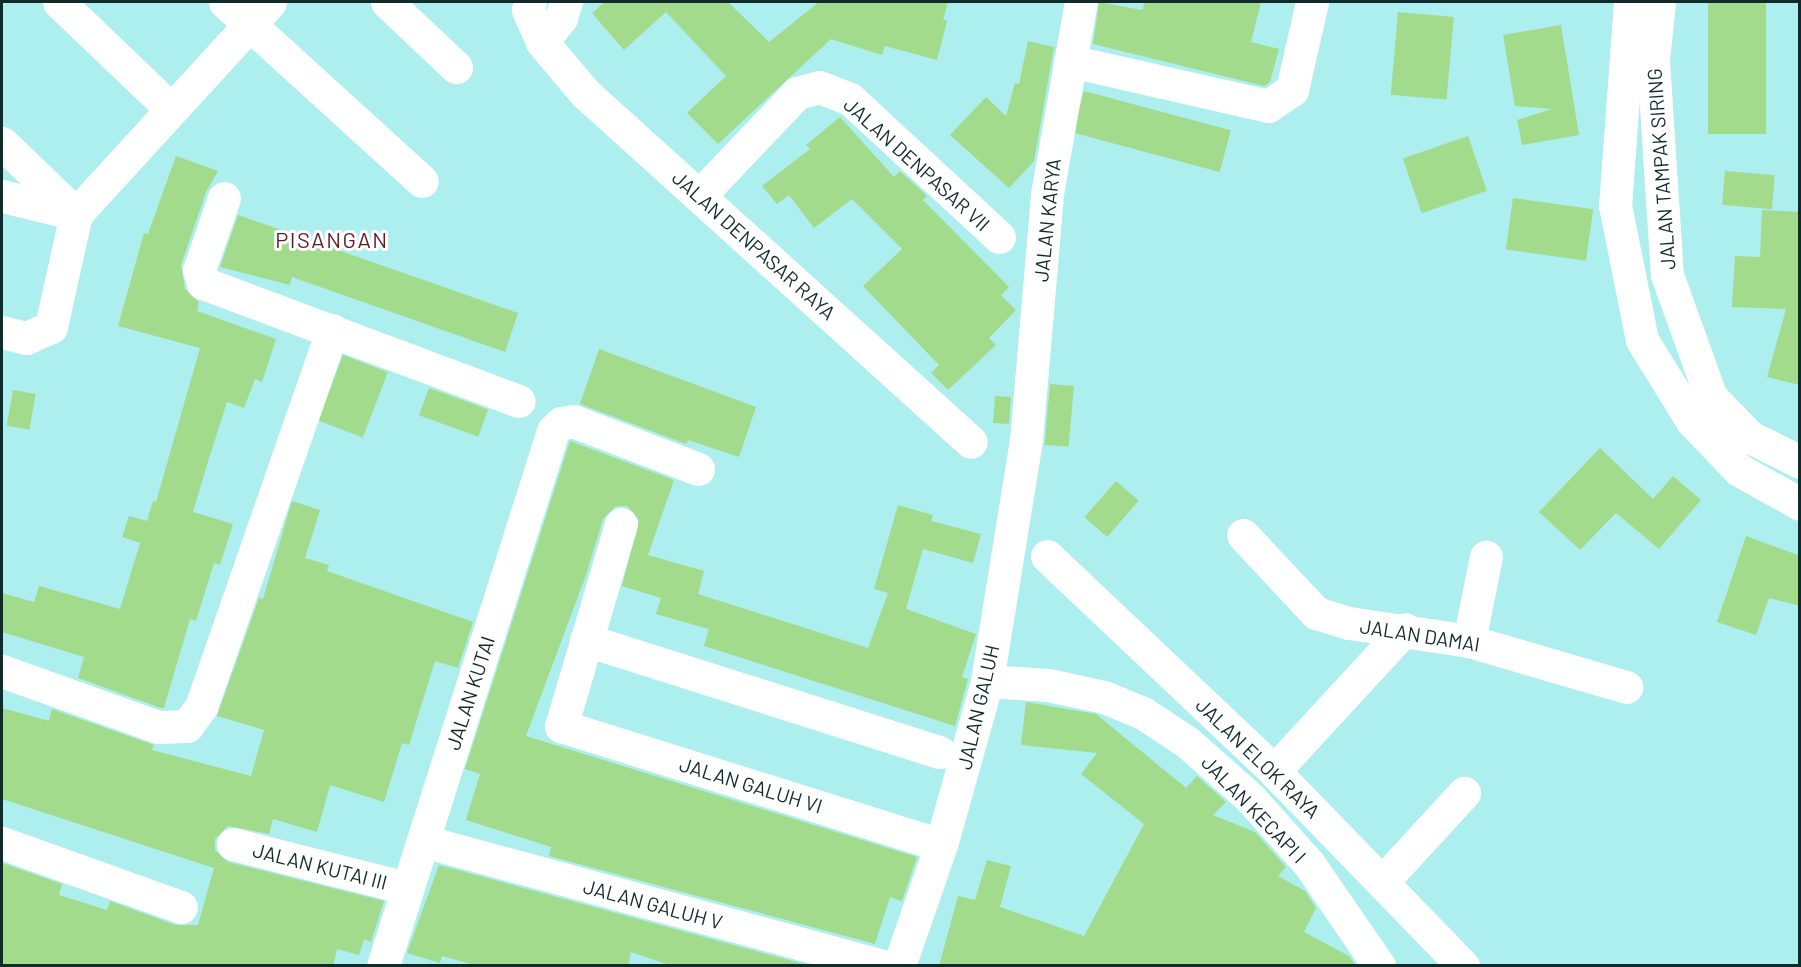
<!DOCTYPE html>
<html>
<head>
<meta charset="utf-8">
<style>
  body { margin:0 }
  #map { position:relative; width:1801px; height:967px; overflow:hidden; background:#adeeef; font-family:Barlow,sans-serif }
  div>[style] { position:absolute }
  .building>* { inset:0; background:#a2db8b; transform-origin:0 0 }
  .minor>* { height:33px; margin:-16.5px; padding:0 16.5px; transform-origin:16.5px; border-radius:16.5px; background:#fff }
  span { translate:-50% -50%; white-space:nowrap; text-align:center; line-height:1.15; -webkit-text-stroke:6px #fff; paint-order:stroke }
  .street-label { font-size:20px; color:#112b2c }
  .quarter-label { font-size:22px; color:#621c25; letter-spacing:1.5px }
  .frame { position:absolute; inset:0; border:3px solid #112b2c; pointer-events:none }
</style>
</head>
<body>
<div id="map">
  <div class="building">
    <div style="clip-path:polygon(605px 2px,728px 2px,769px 42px,819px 2px,948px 2px,943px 20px,947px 21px,937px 60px,885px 46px,882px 55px,831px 39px,718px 144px,687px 113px,726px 76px,666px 12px,624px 50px,592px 13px)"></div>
    <div style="clip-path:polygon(1099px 2px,1142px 10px,1145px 2px,1261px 2px,1251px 42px,1279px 49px,1270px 82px,1264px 86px,1093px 44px)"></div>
    <div style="left:1708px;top:2px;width:58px;height:132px"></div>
    <div style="left:1398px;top:12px;width:56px;height:83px;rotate:5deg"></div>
    <div style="clip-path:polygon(1561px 25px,1579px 135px,1522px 145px,1517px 120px,1552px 109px,1515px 106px,1503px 35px)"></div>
    <div style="clip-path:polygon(1028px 41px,1054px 47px,1034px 161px,1009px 188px,950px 135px,986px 97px,1006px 116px,1015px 83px,1019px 84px)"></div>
    <div style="left:1084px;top:91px;width:152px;height:43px;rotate:15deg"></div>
    <div style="clip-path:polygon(840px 117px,894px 177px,900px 171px,927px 196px,923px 200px,1009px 287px,1001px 295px,1016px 310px,989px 338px,996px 345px,948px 390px,931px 373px,939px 365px,863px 286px,902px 249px,852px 199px,814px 228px,789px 195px,777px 204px,762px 186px,810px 149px,806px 145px)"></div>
    <div style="left:1468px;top:136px;width:58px;height:69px;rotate:71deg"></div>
    <div style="clip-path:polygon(176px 156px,218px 171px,206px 192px,181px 265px,185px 289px,199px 302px,197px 311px,276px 339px,262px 382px,255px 379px,244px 408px,227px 402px,206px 468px,193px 512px,233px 524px,220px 565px,214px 563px,196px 621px,190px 619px,164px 708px,161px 708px,78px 678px,84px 657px,2px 632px,2px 593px,34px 602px,39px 586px,120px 609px,140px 543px,122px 537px,129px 516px,147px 521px,153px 501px,156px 502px,200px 348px,118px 326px,144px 233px,148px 234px)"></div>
    <div style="left:1725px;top:171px;width:50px;height:34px;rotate:5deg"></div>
    <div style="left:1513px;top:198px;width:81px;height:52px;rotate:8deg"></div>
    <div style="clip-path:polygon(1762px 210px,1800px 212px,1800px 385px,1767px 377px,1786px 309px,1732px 307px,1735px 256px,1760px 257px)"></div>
    <div style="clip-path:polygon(238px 215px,518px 313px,505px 352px,292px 277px,290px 285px,220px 267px)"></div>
    <div style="clip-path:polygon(599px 349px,756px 407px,739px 457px,688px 440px,686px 444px,580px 404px)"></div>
    <div style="left:343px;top:355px;width:48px;height:70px;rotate:21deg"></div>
    <div style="left:1050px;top:384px;width:24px;height:61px;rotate:5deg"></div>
    <div style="left:429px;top:388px;width:63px;height:29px;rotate:20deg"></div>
    <div style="left:13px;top:390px;width:23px;height:36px;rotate:10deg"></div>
    <div style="left:995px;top:396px;width:16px;height:27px;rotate:4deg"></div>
    <div style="clip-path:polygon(570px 441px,674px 480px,648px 555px,704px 571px,698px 594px,868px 648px,888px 593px,874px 589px,898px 505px,933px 515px,931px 521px,981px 534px,973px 563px,923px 549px,906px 609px,976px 634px,962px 677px,968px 679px,955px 726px,704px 646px,709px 629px,656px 614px,661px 598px,622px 586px,639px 520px,627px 506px,616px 506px,603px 519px,586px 575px,526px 736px,917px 857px,902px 901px,890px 897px,875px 944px,549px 856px,551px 847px,466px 820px,480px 774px,465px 769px)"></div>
    <div style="clip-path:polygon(1600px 448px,1653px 499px,1673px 476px,1701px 500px,1659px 549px,1616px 513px,1580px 550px,1539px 512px)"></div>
    <div style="left:1116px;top:481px;width:30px;height:48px;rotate:41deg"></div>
    <div style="clip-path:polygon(292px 501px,320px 510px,305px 558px,329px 565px,327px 571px,473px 622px,458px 668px,435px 661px,409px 745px,402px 743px,384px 802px,330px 785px,317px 832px,273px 819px,269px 834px,228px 826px,215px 839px,215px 850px,228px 862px,384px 901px,371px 942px,364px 939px,359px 955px,337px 949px,333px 966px,2px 966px,2px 863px,62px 884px,59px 895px,107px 910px,110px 901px,175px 925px,198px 925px,214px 868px,2px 799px,2px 708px,49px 721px,52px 709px,154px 745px,152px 750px,251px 776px,264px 730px,217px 716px,259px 598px,263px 599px)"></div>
    <div style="clip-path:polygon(1746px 536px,1800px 556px,1800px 606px,1769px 598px,1756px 635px,1717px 622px)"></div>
    <div style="clip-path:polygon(1026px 702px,1096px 714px,1186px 788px,1197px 776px,1226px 802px,1213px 815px,1255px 832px,1286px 867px,1278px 876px,1305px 891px,1316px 908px,1304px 932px,1349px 956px,1356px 966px,939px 966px,958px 896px,975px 900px,987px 860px,1011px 866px,1000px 907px,1084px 936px,1144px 824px,1081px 774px,1097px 753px,1021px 745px)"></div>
    <div style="clip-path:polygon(439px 865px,811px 966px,672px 966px,631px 952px,628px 966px,477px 966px,442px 956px,440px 963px,407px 953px)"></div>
  </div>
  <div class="minor">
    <div style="left:59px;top:2px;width:155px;rotate:43.7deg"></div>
    <div style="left:225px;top:2px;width:266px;rotate:42.3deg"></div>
    <div style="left:387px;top:2px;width:95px;rotate:43.3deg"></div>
    <div style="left:530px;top:2px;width:8px;rotate:104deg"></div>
    <div style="left:528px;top:10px;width:35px;rotate:66deg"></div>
    <div style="left:542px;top:42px;width:67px;rotate:49.9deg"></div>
    <div style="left:585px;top:93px;width:520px;rotate:42.12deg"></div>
    <div style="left:1630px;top:2px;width:204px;rotate:94.2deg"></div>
    <div style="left:1615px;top:205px;width:138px;rotate:78.7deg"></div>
    <div style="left:1642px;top:340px;width:95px;rotate:58.3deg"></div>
    <div style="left:1692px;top:421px;width:68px;rotate:46.2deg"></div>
    <div style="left:1739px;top:470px;width:70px;rotate:29.1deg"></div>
    <div style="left:1659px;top:2px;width:58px;rotate:95.9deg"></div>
    <div style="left:1653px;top:60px;width:215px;rotate:86.3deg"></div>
    <div style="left:1667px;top:275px;width:130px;rotate:70.2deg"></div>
    <div style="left:1711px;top:397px;width:56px;rotate:45.7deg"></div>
    <div style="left:1750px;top:437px;width:56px;rotate:26.6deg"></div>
    <div style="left:542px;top:42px;width:31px;rotate:-52deg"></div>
    <div style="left:561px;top:18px;width:17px;rotate:-73deg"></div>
    <div style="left:1070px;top:61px;width:203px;rotate:12.8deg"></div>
    <div style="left:1268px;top:106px;width:29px;rotate:-34deg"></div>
    <div style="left:1292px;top:90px;width:90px;rotate:-77.2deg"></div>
    <div style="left:2px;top:143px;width:103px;rotate:43.8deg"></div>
    <div style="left:76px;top:214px;width:116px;rotate:102.5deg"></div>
    <div style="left:51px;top:327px;width:27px;rotate:156deg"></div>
    <div style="left:26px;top:338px;width:25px;rotate:-166deg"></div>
    <div style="left:700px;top:195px;width:141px;rotate:-46.4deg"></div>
    <div style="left:797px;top:93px;width:23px;rotate:-15deg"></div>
    <div style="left:819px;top:87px;width:33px;rotate:21deg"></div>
    <div style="left:850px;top:99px;width:203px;rotate:42.8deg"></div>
    <div style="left:2px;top:196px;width:76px;rotate:13.7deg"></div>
    <div style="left:76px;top:214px;width:287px;rotate:-47.5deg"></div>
    <div style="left:224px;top:198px;width:76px;rotate:109.1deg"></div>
    <div style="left:199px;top:270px;width:14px;rotate:73deg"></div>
    <div style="left:203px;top:283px;width:337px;rotate:20.5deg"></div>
    <div style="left:621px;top:524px;width:211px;rotate:106.5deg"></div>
    <div style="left:561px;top:726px;width:398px;rotate:17.4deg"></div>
    <div style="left:1243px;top:535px;width:107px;rotate:46.9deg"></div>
    <div style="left:1316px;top:613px;width:34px;rotate:17deg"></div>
    <div style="left:1349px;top:623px;width:121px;rotate:8.5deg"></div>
    <div style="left:1469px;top:641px;width:164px;rotate:16.3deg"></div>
    <div style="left:1047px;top:556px;width:313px;rotate:43.4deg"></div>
    <div style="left:1274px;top:771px;width:272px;rotate:45.9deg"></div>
    <div style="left:586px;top:640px;width:371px;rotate:17.6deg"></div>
    <div style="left:1469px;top:641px;width:86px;rotate:-78.6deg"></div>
    <div style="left:2px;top:671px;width:166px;rotate:19.7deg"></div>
    <div style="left:158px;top:727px;width:29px;rotate:-2deg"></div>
    <div style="left:187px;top:726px;width:24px;rotate:-54deg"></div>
    <div style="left:201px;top:707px;width:399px;rotate:-70.8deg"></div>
    <div style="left:987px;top:681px;width:61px;rotate:3.8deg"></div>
    <div style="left:1048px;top:685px;width:57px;rotate:12.1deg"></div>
    <div style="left:1104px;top:697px;width:42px;rotate:22.3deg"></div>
    <div style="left:1143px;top:713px;width:53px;rotate:33.4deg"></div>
    <div style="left:1187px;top:742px;width:84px;rotate:41.6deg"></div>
    <div style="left:1250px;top:798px;width:89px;rotate:48.2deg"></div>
    <div style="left:1309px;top:864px;width:124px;rotate:55.5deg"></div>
    <div style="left:1274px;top:771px;width:193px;rotate:-47.3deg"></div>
    <div style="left:423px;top:841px;width:478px;rotate:15.2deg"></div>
    <div style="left:2px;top:843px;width:190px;rotate:19.7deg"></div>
    <div style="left:233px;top:844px;width:179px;rotate:14.2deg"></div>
    <div style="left:1383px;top:881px;width:120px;rotate:-47.4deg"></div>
    <div style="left:383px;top:966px;width:561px;rotate:-72.37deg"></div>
    <div style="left:553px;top:431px;width:11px;rotate:-45deg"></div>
    <div style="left:561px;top:423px;width:12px;rotate:-9deg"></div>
    <div style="left:573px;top:421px;width:134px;rotate:21deg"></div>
    <div style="left:899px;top:966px;width:128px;rotate:-70.9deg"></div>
    <div style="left:941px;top:845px;width:170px;rotate:-74.3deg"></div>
    <div style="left:987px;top:681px;width:244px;rotate:-80.8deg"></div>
    <div style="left:1026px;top:440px;width:247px;rotate:-85.1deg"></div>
    <div style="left:1047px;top:194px;width:195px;rotate:-80deg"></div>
  </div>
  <div class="street-label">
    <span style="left:917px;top:164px;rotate:42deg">JALAN DENPASAR VII</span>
    <span style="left:1661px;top:169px;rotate:-94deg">JALAN TAMPAK SIRING</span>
    <span style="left:1047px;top:220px;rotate:-84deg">JALAN KARYA</span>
    <span style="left:754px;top:245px;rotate:42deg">JALAN DENPASAR RAYA</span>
    <span style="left:1420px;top:635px;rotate:9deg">JALAN DAMAI</span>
    <span style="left:470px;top:693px;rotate:-72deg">JALAN KUTAI</span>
    <span style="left:978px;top:707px;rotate:-77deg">JALAN GALUH</span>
    <span style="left:1258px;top:758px;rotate:44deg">JALAN ELOK RAYA</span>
    <span style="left:751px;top:785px;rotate:17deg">JALAN GALUH VI</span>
    <span style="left:1254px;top:809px;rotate:46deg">JALAN KECAPI I</span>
    <span style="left:320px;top:866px;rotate:14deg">JALAN KUTAI III</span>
    <span style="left:653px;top:904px;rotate:15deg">JALAN GALUH V</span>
  </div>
  <div class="quarter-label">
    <span style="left:332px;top:240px">PISANGAN</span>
  </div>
  <div class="frame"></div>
</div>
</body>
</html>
